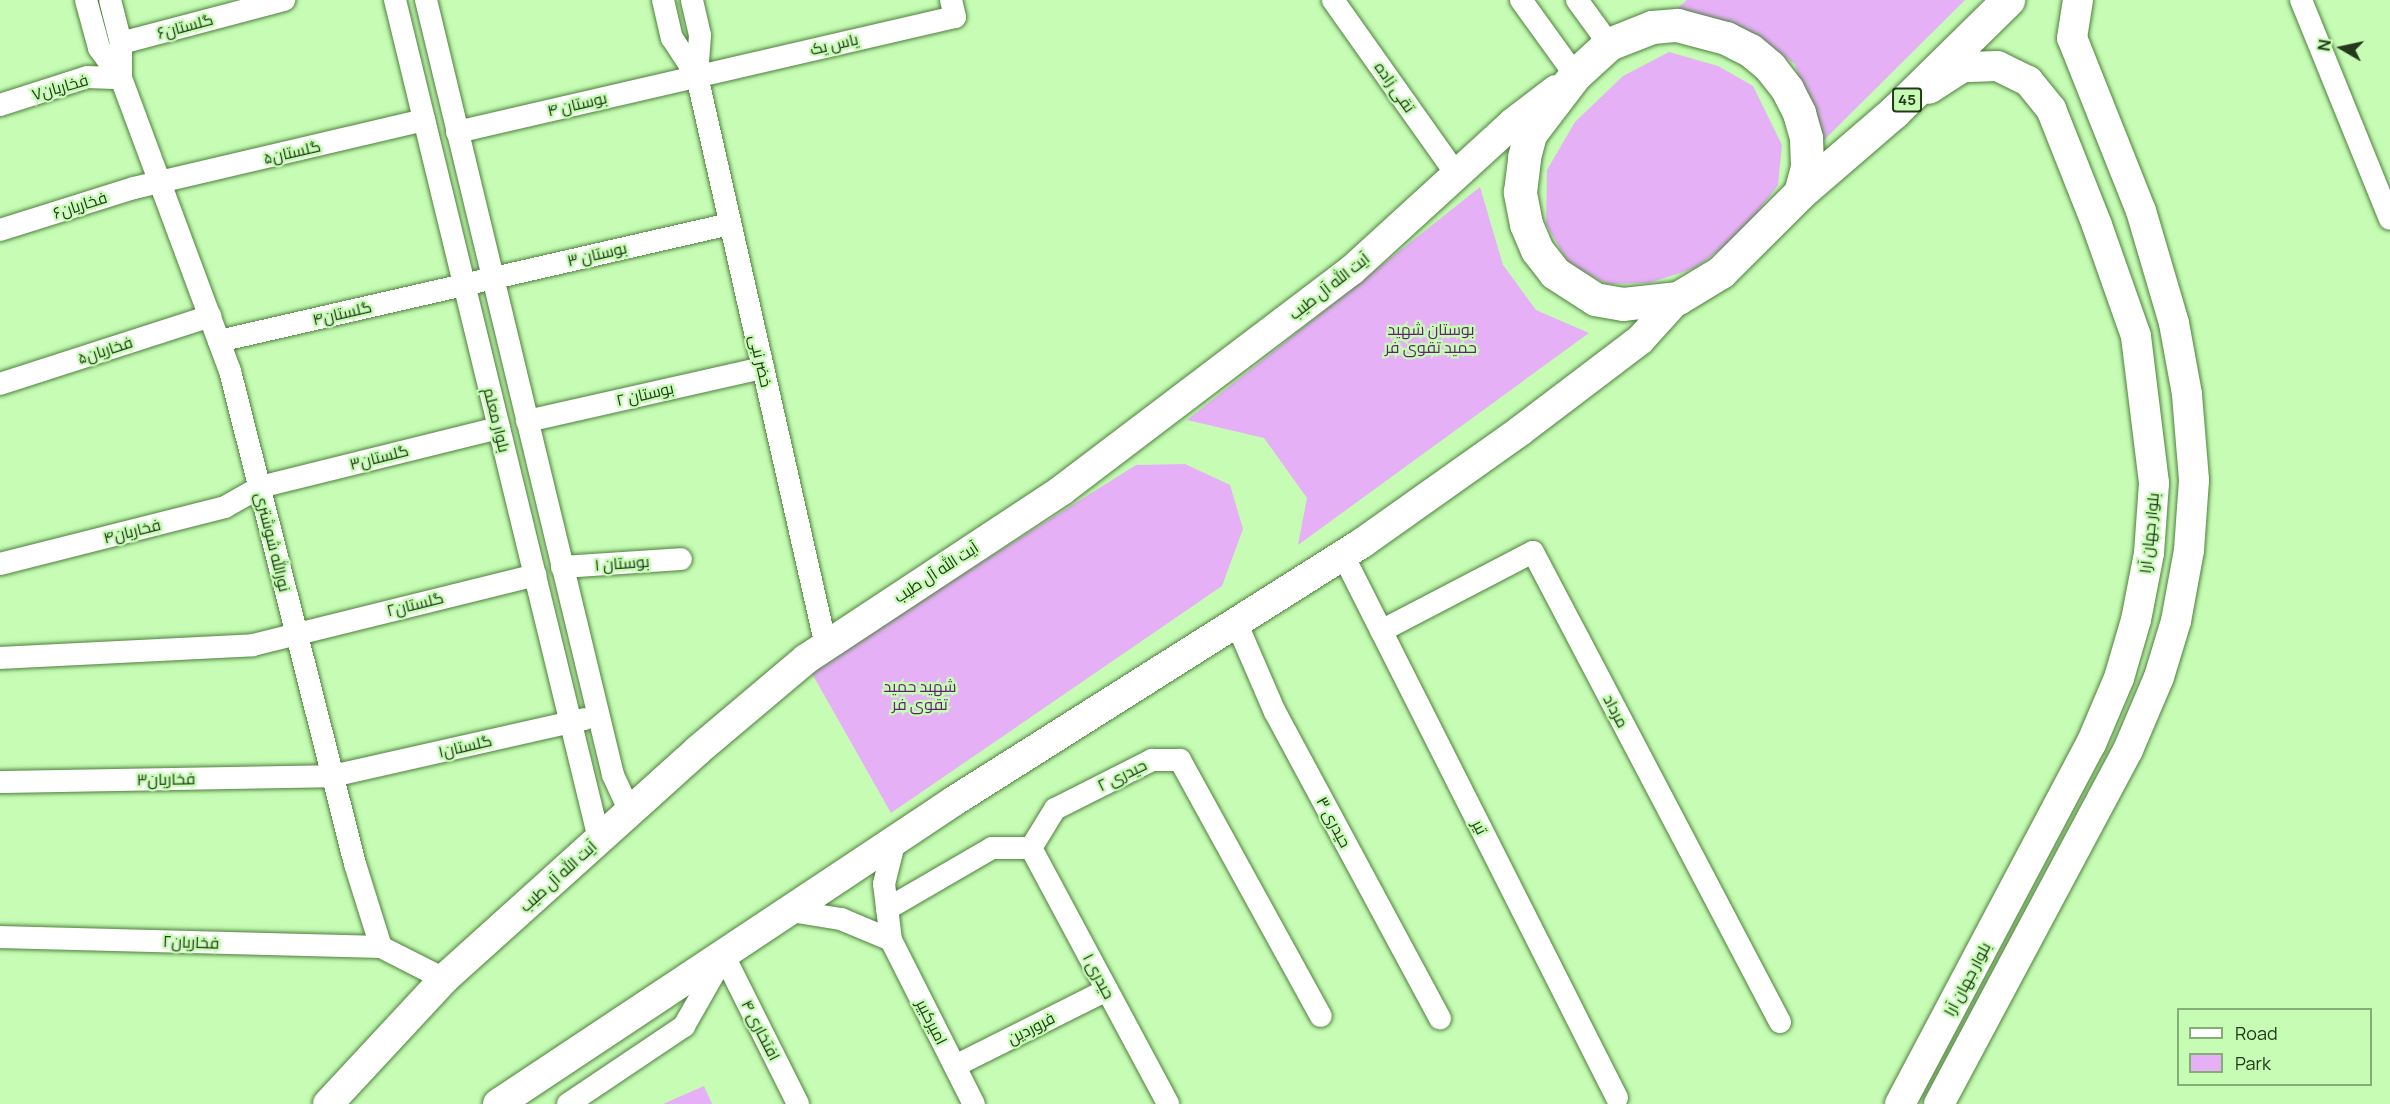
<!DOCTYPE html>
<html>
<head>
<meta charset="utf-8">
<style>
  body { margin:0 }
  #map { position:relative; width:2390px; height:1104px; overflow:hidden; background:#c6fcb4; font-family:Manrope,Cairo,sans-serif }
  div>[style] { position:absolute }
  .green>* { inset:0; background:#e6b0f7 }
  .roads { filter:drop-shadow(0 0 2px #4f803e) drop-shadow(0 0 2px #4f803e) }
  .minor>* { height:22px; margin:-11px; padding:0 11px; transform-origin:11px; border-radius:11px; background:#fff }
  .major>* { height:30px; margin:-15px; padding:0 15px; transform-origin:15px; border-radius:15px; background:#fff }
  .highway>* { height:33px; margin:-16.5px; padding:0 16.5px; transform-origin:16.5px; border-radius:16.5px; background:#fff }
  span { translate:-50% -50%; white-space:nowrap; text-align:center; line-height:1.15; -webkit-text-stroke:4.5px #c6fcb4; paint-order:stroke }
  .shield-label span { padding:2px 4px; background:#c6fcb4; border:2px solid; border-radius:4px; -webkit-text-stroke-width:0 }
  .shield-label { font-size:15px; color:#23381c; font-weight:700 }
  .street-label { font-size:16px; color:#23381c }
  .park-label { font-size:16px; color:#631f76 }
  .legend { position:absolute; left:2177px; top:1008px; width:195px; height:78px; box-sizing:border-box; background:#c6fcb4; border:2px solid #85ae77; margin:0; padding:8px 10px; list-style:none; font-size:18px; color:#23381c }
  .legend li { display:flex; align-items:center; gap:12px; height:30px }
  .legend b { width:30px; border:2px solid #85ae77 }
  .north { position:absolute; left:2312px; top:18px; width:60px; height:60px; -webkit-text-stroke:4px #c6fcb4; paint-order:stroke; rotate:279deg; font-size:16px; font-weight:700; line-height:24px; text-align:center; color:#23381c }
  .north::after { content:''; display:block; margin:auto; width:21px; height:27px; background:#23381c; clip-path:polygon(50% 0,100% 100%,50% 72%,0 100%) }
</style>
</head>
<body>
<div id="map">
  <div class="green">
    <div style="clip-path:polygon(1687px 0,1965px 0,1818px 146px,1795px 64px,1742px 29px,1674px 11px)"></div>
    <div style="clip-path:polygon(1669px 52px,1718px 66px,1753px 86px,1782px 145px,1778px 185px,1742px 233px,1695px 268px,1649px 283px,1607px 284px,1569px 264px,1546px 224px,1547px 170px,1575px 122px,1623px 76px)"></div>
    <div style="clip-path:polygon(1480px 187px,1503px 265px,1536px 310px,1589px 333px,1298px 545px,1307px 498px,1264px 438px,1187px 420px)"></div>
    <div style="clip-path:polygon(1185px 464px,1230px 485px,1243px 529px,1222px 586px,891px 813px,810px 670px,1136px 465px)"></div>
    <div style="clip-path:polygon(704px 1086px,712px 1104px,663px 1104px)"></div>
  </div>
  <div class="roads">
    <div class="minor">
      <div style="left:86px;top:0;width:50px;rotate:74.8deg"></div>
      <div style="left:99px;top:48px;width:37px;rotate:54deg"></div>
      <div style="left:121px;top:78px;width:35px;rotate:-90deg"></div>
      <div style="left:121px;top:43px;width:44px;rotate:-104.3deg"></div>
      <div style="left:395px;top:0;width:863px;rotate:76.33deg"></div>
      <div style="left:426px;top:0;width:797px;rotate:76.43deg"></div>
      <div style="left:613px;top:775px;width:41px;rotate:65.3deg"></div>
      <div style="left:663px;top:0;width:39px;rotate:77deg"></div>
      <div style="left:672px;top:38px;width:45px;rotate:56.7deg"></div>
      <div style="left:697px;top:76px;width:41px;rotate:-85.8deg"></div>
      <div style="left:700px;top:35px;width:36px;rotate:-103deg"></div>
      <div style="left:1333px;top:0;width:214px;rotate:54.7deg"></div>
      <div style="left:1521px;top:0;width:92px;rotate:54.2deg"></div>
      <div style="left:1577px;top:0;width:54px;rotate:54deg"></div>
      <div style="left:2301px;top:0;width:236px;rotate:67.9deg"></div>
      <div style="left:121px;top:43px;width:169px;rotate:-14.8deg"></div>
      <div style="left:697px;top:76px;width:584px;rotate:77.25deg"></div>
      <div style="left:0;top:105px;width:91px;rotate:-17.8deg"></div>
      <div style="left:87px;top:77px;width:34px;rotate:2deg"></div>
      <div style="left:121px;top:78px;width:313px;rotate:69.6deg"></div>
      <div style="left:230px;top:371px;width:509px;rotate:75.77deg"></div>
      <div style="left:355px;top:864px;width:87px;rotate:72.6deg"></div>
      <div style="left:381px;top:947px;width:71px;rotate:26.9deg"></div>
      <div style="left:457px;top:132px;width:511px;rotate:-13deg"></div>
      <div style="left:955px;top:17px;width:17px;rotate:-103deg"></div>
      <div style="left:0;top:230px;width:140px;rotate:-17.4deg"></div>
      <div style="left:134px;top:188px;width:298px;rotate:-13.2deg"></div>
      <div style="left:219px;top:341px;width:524px;rotate:-12.9deg"></div>
      <div style="left:0;top:384px;width:221px;rotate:-17.9deg"></div>
      <div style="left:527px;top:421px;width:242px;rotate:-12.7deg"></div>
      <div style="left:1343px;top:555px;width:608px;rotate:63.22deg"></div>
      <div style="left:0;top:564px;width:232px;rotate:-14.2deg"></div>
      <div style="left:225px;top:507px;width:40px;rotate:-29.7deg"></div>
      <div style="left:260px;top:487px;width:246px;rotate:-13.9deg"></div>
      <div style="left:562px;top:567px;width:119px;rotate:-3.8deg"></div>
      <div style="left:1236px;top:622px;width:98px;rotate:66.6deg"></div>
      <div style="left:1275px;top:712px;width:348px;rotate:61.7deg"></div>
      <div style="left:1381px;top:631px;width:171px;rotate:-27.5deg"></div>
      <div style="left:1533px;top:552px;width:531px;rotate:62.28deg"></div>
      <div style="left:0;top:658px;width:253px;rotate:-2.9deg"></div>
      <div style="left:253px;top:645px;width:291px;rotate:-13.9deg"></div>
      <div style="left:0;top:782px;width:332px;rotate:-1deg"></div>
      <div style="left:332px;top:776px;width:259px;rotate:-12.7deg"></div>
      <div style="left:1031px;top:848px;width:46px;rotate:-58.4deg"></div>
      <div style="left:1055px;top:809px;width:109px;rotate:-26.8deg"></div>
      <div style="left:1152px;top:760px;width:28px"></div>
      <div style="left:1180px;top:760px;width:292px;rotate:61.2deg"></div>
      <div style="left:1031px;top:848px;width:290px;rotate:61.8deg"></div>
      <div style="left:887px;top:909px;width:121px;rotate:-30.2deg"></div>
      <div style="left:992px;top:848px;width:39px"></div>
      <div style="left:791px;top:911px;width:51px;rotate:9.1deg"></div>
      <div style="left:841px;top:919px;width:54px;rotate:22.8deg"></div>
      <div style="left:891px;top:940px;width:56px;rotate:-97.1deg"></div>
      <div style="left:884px;top:884px;width:45px;rotate:-76deg"></div>
      <div style="left:0;top:937px;width:381px;rotate:1.5deg"></div>
      <div style="left:891px;top:940px;width:184px;rotate:63.2deg"></div>
      <div style="left:724px;top:956px;width:165px;rotate:63.4deg"></div>
      <div style="left:955px;top:1066px;width:170px;rotate:-26.6deg"></div>
      <div style="left:568px;top:1104px;width:140px;rotate:-33.9deg"></div>
      <div style="left:684px;top:1026px;width:81px;rotate:-60.3deg"></div>
    </div>
    <div class="major">
      <div style="left:328px;top:1104px;width:171px;rotate:-47.1deg"></div>
      <div style="left:444px;top:979px;width:342px;rotate:-42deg"></div>
      <div style="left:698px;top:750px;width:141px;rotate:-40.1deg"></div>
      <div style="left:806px;top:659px;width:307px;rotate:-33.4deg"></div>
      <div style="left:1062px;top:490px;width:364px;rotate:-37.2deg"></div>
      <div style="left:1352px;top:270px;width:218px;rotate:-42.4deg"></div>
      <div style="left:1513px;top:123px;width:54px;rotate:-37.5deg"></div>
      <div style="left:498px;top:1104px;width:547px;rotate:-33.6deg"></div>
      <div style="left:954px;top:801px;width:483px;rotate:-32.3deg"></div>
      <div style="left:1362px;top:543px;width:194px;rotate:-35.3deg"></div>
      <div style="left:1520px;top:431px;width:151px;rotate:-37.2deg"></div>
      <div style="left:1640px;top:340px;width:57px;rotate:-47.9deg"></div>
      <div style="left:1900px;top:1104px;width:408px;rotate:-62.1deg"></div>
      <div style="left:2091px;top:744px;width:72px;rotate:-67deg"></div>
      <div style="left:2119px;top:678px;width:60px;rotate:-73.7deg"></div>
      <div style="left:2136px;top:620px;width:68px;rotate:-79deg"></div>
      <div style="left:2149px;top:553px;width:70px;rotate:-85.9deg"></div>
      <div style="left:2154px;top:483px;width:148px;rotate:-97deg"></div>
      <div style="left:2136px;top:336px;width:118px;rotate:-109.4deg"></div>
      <div style="left:2097px;top:225px;width:125px;rotate:-111.6deg"></div>
      <div style="left:2051px;top:109px;width:36px;rotate:-129deg"></div>
      <div style="left:2028px;top:81px;width:34px;rotate:-154deg"></div>
      <div style="left:1997px;top:66px;width:34px;rotate:178deg"></div>
      <div style="left:1963px;top:67px;width:40px;rotate:147.1deg"></div>
      <div style="left:1939px;top:1104px;width:401px;rotate:-61.9deg"></div>
      <div style="left:2128px;top:750px;width:79px;rotate:-67deg"></div>
      <div style="left:2159px;top:677px;width:59px;rotate:-73.1deg"></div>
      <div style="left:2176px;top:621px;width:72px;rotate:-79.6deg"></div>
      <div style="left:2189px;top:550px;width:70px;rotate:-85.9deg"></div>
      <div style="left:2194px;top:480px;width:86px;rotate:-94.7deg"></div>
      <div style="left:2187px;top:394px;width:72px;rotate:-100.4deg"></div>
      <div style="left:2174px;top:323px;width:117px;rotate:-106.4deg"></div>
      <div style="left:2141px;top:211px;width:186px;rotate:-111.7deg"></div>
      <div style="left:2072px;top:38px;width:38px;rotate:-81deg"></div>
    </div>
    <div class="highway">
      <div style="left:1677px;top:25px;width:51px;rotate:14.9deg"></div>
      <div style="left:1726px;top:38px;width:27px;rotate:27deg"></div>
      <div style="left:1750px;top:50px;width:26px;rotate:40deg"></div>
      <div style="left:1770px;top:67px;width:28px;rotate:52deg"></div>
      <div style="left:1787px;top:89px;width:27px;rotate:63deg"></div>
      <div style="left:1799px;top:113px;width:26px;rotate:74deg"></div>
      <div style="left:1806px;top:138px;width:29px;rotate:88deg"></div>
      <div style="left:1807px;top:167px;width:27px;rotate:105deg"></div>
      <div style="left:1800px;top:193px;width:112px;rotate:135deg"></div>
      <div style="left:1721px;top:272px;width:50px;rotate:148.8deg"></div>
      <div style="left:1678px;top:298px;width:55px;rotate:173.8deg"></div>
      <div style="left:1623px;top:304px;width:28px;rotate:-170deg"></div>
      <div style="left:1595px;top:299px;width:48px;rotate:-147deg"></div>
      <div style="left:1555px;top:273px;width:29px;rotate:-128deg"></div>
      <div style="left:1537px;top:250px;width:28px;rotate:-113deg"></div>
      <div style="left:1526px;top:224px;width:33px;rotate:-101deg"></div>
      <div style="left:1520px;top:192px;width:35px;rotate:-83deg"></div>
      <div style="left:1524px;top:157px;width:24px;rotate:-75deg"></div>
      <div style="left:1530px;top:134px;width:74px;rotate:-52.7deg"></div>
      <div style="left:1575px;top:75px;width:46px;rotate:-42.4deg"></div>
      <div style="left:1609px;top:44px;width:46px;rotate:-21.6deg"></div>
      <div style="left:1652px;top:27px;width:25px;rotate:-5deg"></div>
      <div style="left:1800px;top:193px;width:124px;rotate:-40.8deg"></div>
      <div style="left:1894px;top:112px;width:160px;rotate:-44.5deg"></div>
    </div>
  </div>
  <div class="shield-label">
    <span style="left:1907px;top:100px">45</span>
  </div>
  <div class="street-label">
    <span style="left:185px;top:26px;rotate:-15deg">گلستان۶</span>
    <span style="left:834px;top:44px;rotate:-13deg">یاس یک</span>
    <span style="left:60px;top:87px;rotate:-16deg">فخاریان۷</span>
    <span style="left:1395px;top:87px;rotate:55deg">تقی زاده</span>
    <span style="left:577px;top:104px;rotate:-13deg">بوستان ۴</span>
    <span style="left:292px;top:152px;rotate:-13deg">گلستان۵</span>
    <span style="left:80px;top:205px;rotate:-18deg">فخاریان۶</span>
    <span style="left:597px;top:254px;rotate:-13deg">بوستان ۳</span>
    <span style="left:1329px;top:286px;rotate:-38deg">آیت الله آل طیب</span>
    <span style="left:342px;top:313px;rotate:-13deg">گلستان۴</span>
    <span style="left:105px;top:350px;rotate:-18deg">فخاریان۵</span>
    <span style="left:761px;top:361px;rotate:77deg">خضر نبی</span>
    <span style="left:645px;top:394px;rotate:-13deg">بوستان ۲</span>
    <span style="left:497px;top:420px;rotate:76deg">بلوار معلم</span>
    <span style="left:379px;top:457px;rotate:-14deg">گلستان۳</span>
    <span style="left:132px;top:531px;rotate:-14deg">فخاریان۴</span>
    <span style="left:2149px;top:533px;rotate:-84deg">بلوار جهان آرا</span>
    <span style="left:273px;top:542px;rotate:76deg">نورالله شوشتری</span>
    <span style="left:622px;top:563px;rotate:-4deg">بوستان ۱</span>
    <span style="left:936px;top:572px;rotate:-33deg">آیت الله آل طیب</span>
    <span style="left:415px;top:604px;rotate:-14deg">گلستان۲</span>
    <span style="left:1616px;top:711px;rotate:62deg">مرداد</span>
    <span style="left:465px;top:746px;rotate:-13deg">گلستان۱</span>
    <span style="left:1122px;top:775px;rotate:-26deg">حیدری ۲</span>
    <span style="left:166px;top:779px;rotate:-1deg">فخاریان۳</span>
    <span style="left:1334px;top:822px;rotate:62deg">حیدری ۳</span>
    <span style="left:1480px;top:827px;rotate:63deg">تیر</span>
    <span style="left:558px;top:876px;rotate:-42deg">آیت الله آل طیب</span>
    <span style="left:191px;top:942px;rotate:2deg">فخاریان۲</span>
    <span style="left:1099px;top:976px;rotate:62deg">حیدری ۱</span>
    <span style="left:1967px;top:979px;rotate:-62deg">بلوار جهان آرا</span>
    <span style="left:932px;top:1022px;rotate:63deg">امیرکبیر</span>
    <span style="left:1031px;top:1028px;rotate:-27deg">فروردین</span>
    <span style="left:761px;top:1030px;rotate:63deg">افتخاری ۴</span>
  </div>
  <div class="park-label">
    <span style="left:1431px;top:338px">بوستان شهید<br>حمید تقوی فر</span>
    <span style="left:920px;top:695px">شهید حمید<br>تقوی فر</span>
  </div>
  <ul class="legend">
  <li><b style="height:8px;background:#fff"></b>Road</li>
  <li><b style="height:16px;background:#e6b0f7"></b>Park</li>
  </ul>
  <div class="north">N</div>
</div>
</body>
</html>
